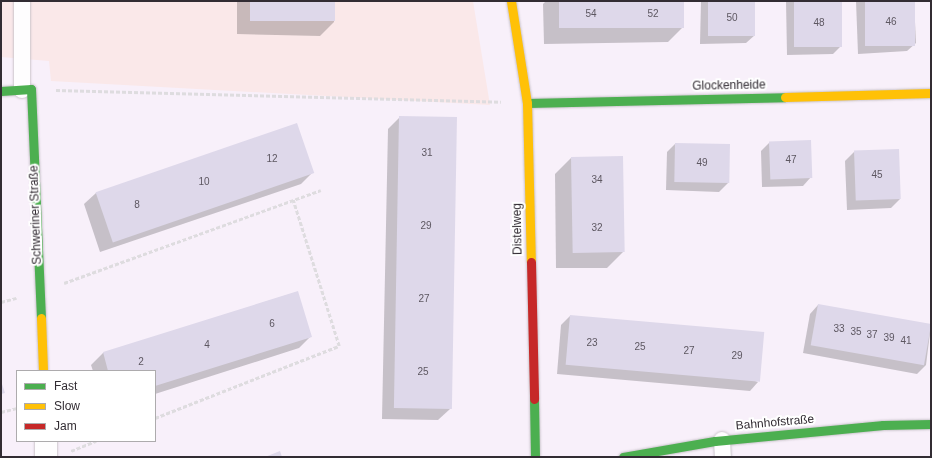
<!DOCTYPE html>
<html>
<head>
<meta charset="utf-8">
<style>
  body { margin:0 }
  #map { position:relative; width:932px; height:458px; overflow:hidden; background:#f8f0fa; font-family:Helvetica,sans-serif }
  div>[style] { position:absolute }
  .industrial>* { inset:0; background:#fae8e9 }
  .shadow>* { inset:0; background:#0003 }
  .building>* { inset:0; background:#ded8ea; transform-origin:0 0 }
  .path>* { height:2.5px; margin-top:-1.25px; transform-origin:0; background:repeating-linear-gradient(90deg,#dedcdf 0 4px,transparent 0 6px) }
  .roads { filter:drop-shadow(0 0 1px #c9c3ca) drop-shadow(0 0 1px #c9c3ca) }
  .lane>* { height:16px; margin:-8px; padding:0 8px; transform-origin:8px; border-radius:8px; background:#fefdfe }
  .street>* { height:22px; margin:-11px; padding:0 11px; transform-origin:11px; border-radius:11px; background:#fefdfe }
  .fast>* { height:9px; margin:-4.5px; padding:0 4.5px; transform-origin:4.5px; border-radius:4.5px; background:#4caf50 }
  .slow>* { height:9px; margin:-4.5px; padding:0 4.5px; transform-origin:4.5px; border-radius:4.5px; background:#ffc107 }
  .jam>* { height:9px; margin:-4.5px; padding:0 4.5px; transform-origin:4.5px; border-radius:4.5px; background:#c62828 }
  span { translate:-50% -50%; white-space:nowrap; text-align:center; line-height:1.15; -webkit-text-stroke:4px #fff; paint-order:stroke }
  .number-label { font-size:10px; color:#5d5761 }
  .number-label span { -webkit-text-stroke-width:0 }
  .street-label { font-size:12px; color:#322c33 }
  .frame { position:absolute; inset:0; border:2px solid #322c33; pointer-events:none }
  .legend { position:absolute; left:16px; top:370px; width:140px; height:72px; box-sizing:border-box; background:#fff; border:1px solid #adabad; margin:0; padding:5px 7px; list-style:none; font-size:12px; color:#322c33 }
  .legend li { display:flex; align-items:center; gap:8px; height:20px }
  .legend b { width:20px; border:1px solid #adabad }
</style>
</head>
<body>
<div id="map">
  <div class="industrial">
    <div style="clip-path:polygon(1px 1px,473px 1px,490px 105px,51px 81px,49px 61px,1px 57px)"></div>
  </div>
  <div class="shadow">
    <div style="clip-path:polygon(237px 1px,334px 1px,334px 22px,320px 36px,237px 34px)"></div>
    <div style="clip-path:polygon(546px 1px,683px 1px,684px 26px,668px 42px,544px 44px,543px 4px)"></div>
    <div style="clip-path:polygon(701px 1px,754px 1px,755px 35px,746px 43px,700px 44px)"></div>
    <div style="clip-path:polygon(786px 1px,841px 1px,842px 45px,833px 54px,787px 55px)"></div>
    <div style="clip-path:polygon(856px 1px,914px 1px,916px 43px,907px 51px,858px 54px)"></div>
    <div style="clip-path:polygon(400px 117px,450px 409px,438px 420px,382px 419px,388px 129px)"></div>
    <div style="clip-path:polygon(770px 142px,811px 177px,803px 186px,762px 187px,761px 151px)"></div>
    <div style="clip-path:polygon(675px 144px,729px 145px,728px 183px,719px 192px,666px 190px,667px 152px)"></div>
    <div style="clip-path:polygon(898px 150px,900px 199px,891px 208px,847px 210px,845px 161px,854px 152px)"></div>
    <div style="clip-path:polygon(571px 158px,623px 252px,607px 268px,556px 268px,555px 174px)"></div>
    <div style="clip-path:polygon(313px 172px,301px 184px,100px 252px,84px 204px,96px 193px)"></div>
    <div style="clip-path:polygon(297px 292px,311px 336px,299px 348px,155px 394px,155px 371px,93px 371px,91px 365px,103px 353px)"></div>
    <div style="clip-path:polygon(818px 305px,931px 325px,926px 365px,917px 374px,803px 353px,810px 314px)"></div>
    <div style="clip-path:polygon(570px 316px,758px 382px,750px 391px,557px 374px,561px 325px)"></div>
  </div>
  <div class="building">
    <div style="left:250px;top:1px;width:85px;height:20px"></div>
    <div style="left:559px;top:1px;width:125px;height:27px"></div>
    <div style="left:708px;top:1px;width:47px;height:35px"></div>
    <div style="left:794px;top:1px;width:48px;height:46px"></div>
    <div style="left:865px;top:1px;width:50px;height:45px"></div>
    <div style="left:399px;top:116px;width:58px;height:292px;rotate:1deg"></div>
    <div style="left:297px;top:123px;width:53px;height:213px;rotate:71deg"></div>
    <div style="left:811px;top:140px;width:38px;height:42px;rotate:88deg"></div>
    <div style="left:675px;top:143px;width:55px;height:39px;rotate:1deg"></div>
    <div style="left:899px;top:149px;width:50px;height:45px;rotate:88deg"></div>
    <div style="left:623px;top:156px;width:96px;height:52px;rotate:89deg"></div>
    <div style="clip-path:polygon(298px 291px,312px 337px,155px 386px,155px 371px,108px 371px,103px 352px)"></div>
    <div style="left:818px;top:304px;width:115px;height:42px;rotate:10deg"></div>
    <div style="left:570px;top:315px;width:195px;height:50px;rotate:5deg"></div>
    <div style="clip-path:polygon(1px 381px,5px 393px,1px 394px)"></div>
    <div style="clip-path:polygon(280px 451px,282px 457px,265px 457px)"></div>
  </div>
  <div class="path">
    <div style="left:56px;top:90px;width:445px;rotate:1.5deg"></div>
    <div style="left:64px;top:283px;width:273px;rotate:-19.9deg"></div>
    <div style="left:1px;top:302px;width:16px;rotate:-15deg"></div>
    <div style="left:1px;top:412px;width:16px;rotate:-14deg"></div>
    <div style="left:155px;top:418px;width:198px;rotate:-21.4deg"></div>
    <div style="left:339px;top:346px;width:153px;rotate:-107.5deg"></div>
    <div style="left:71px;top:451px;width:27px;rotate:-22deg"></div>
  </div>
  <div class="roads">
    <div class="lane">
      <div style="left:22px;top:1px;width:89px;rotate:90deg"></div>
      <div style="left:722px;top:440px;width:17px;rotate:87deg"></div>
    </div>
    <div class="street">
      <div style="left:46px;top:441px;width:16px;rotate:90deg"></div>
    </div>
    <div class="fast">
      <div style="left:1px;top:91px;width:30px;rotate:-4deg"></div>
      <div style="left:31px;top:89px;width:229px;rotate:87.5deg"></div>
      <div style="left:527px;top:103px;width:258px;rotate:-1.3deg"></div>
      <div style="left:534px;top:399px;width:58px;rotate:89deg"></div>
      <div style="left:623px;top:457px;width:93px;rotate:-9.9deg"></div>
      <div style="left:715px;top:441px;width:169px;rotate:-5.4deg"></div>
      <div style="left:883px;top:425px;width:48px;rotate:-1.2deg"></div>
    </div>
    <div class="slow">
      <div style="left:511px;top:1px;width:103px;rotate:81.1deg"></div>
      <div style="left:527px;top:103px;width:159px;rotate:88.6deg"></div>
      <div style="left:785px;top:97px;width:146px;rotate:-1.6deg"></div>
      <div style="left:41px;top:318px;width:53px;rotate:87.8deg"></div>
    </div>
    <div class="jam">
      <div style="left:531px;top:262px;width:137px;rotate:88.7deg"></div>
    </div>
  </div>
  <div class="number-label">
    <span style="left:591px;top:14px">54</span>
    <span style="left:653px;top:14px">52</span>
    <span style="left:732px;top:18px">50</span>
    <span style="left:891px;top:22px">46</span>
    <span style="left:819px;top:23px">48</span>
    <span style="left:427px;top:153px">31</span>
    <span style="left:272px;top:159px">12</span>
    <span style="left:791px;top:160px">47</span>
    <span style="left:702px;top:163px">49</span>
    <span style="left:877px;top:175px">45</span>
    <span style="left:597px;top:180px">34</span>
    <span style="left:204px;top:182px">10</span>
    <span style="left:137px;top:205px">8</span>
    <span style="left:426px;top:226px">29</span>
    <span style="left:597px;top:228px">32</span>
    <span style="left:424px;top:299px">27</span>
    <span style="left:272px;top:324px">6</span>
    <span style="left:839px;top:329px">33</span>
    <span style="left:856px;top:332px">35</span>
    <span style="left:872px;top:335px">37</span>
    <span style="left:889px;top:338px">39</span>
    <span style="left:906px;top:341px">41</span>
    <span style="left:592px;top:343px">23</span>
    <span style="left:207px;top:345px">4</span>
    <span style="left:640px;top:347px">25</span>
    <span style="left:689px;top:351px">27</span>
    <span style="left:737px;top:356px">29</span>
    <span style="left:141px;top:362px">2</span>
    <span style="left:423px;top:372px">25</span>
  </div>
  <div class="street-label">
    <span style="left:729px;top:86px;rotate:-1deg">Glockenheide</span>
    <span style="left:36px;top:215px;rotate:-92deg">Schweriner Straße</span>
    <span style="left:518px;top:229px;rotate:-91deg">Distelweg</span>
    <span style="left:775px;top:423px;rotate:-5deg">Bahnhofstraße</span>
  </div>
  <div class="frame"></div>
  <ul class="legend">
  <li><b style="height:5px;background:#4caf50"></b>Fast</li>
  <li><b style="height:5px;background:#ffc107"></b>Slow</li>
  <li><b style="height:5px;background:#c62828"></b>Jam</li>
  </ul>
</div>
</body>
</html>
